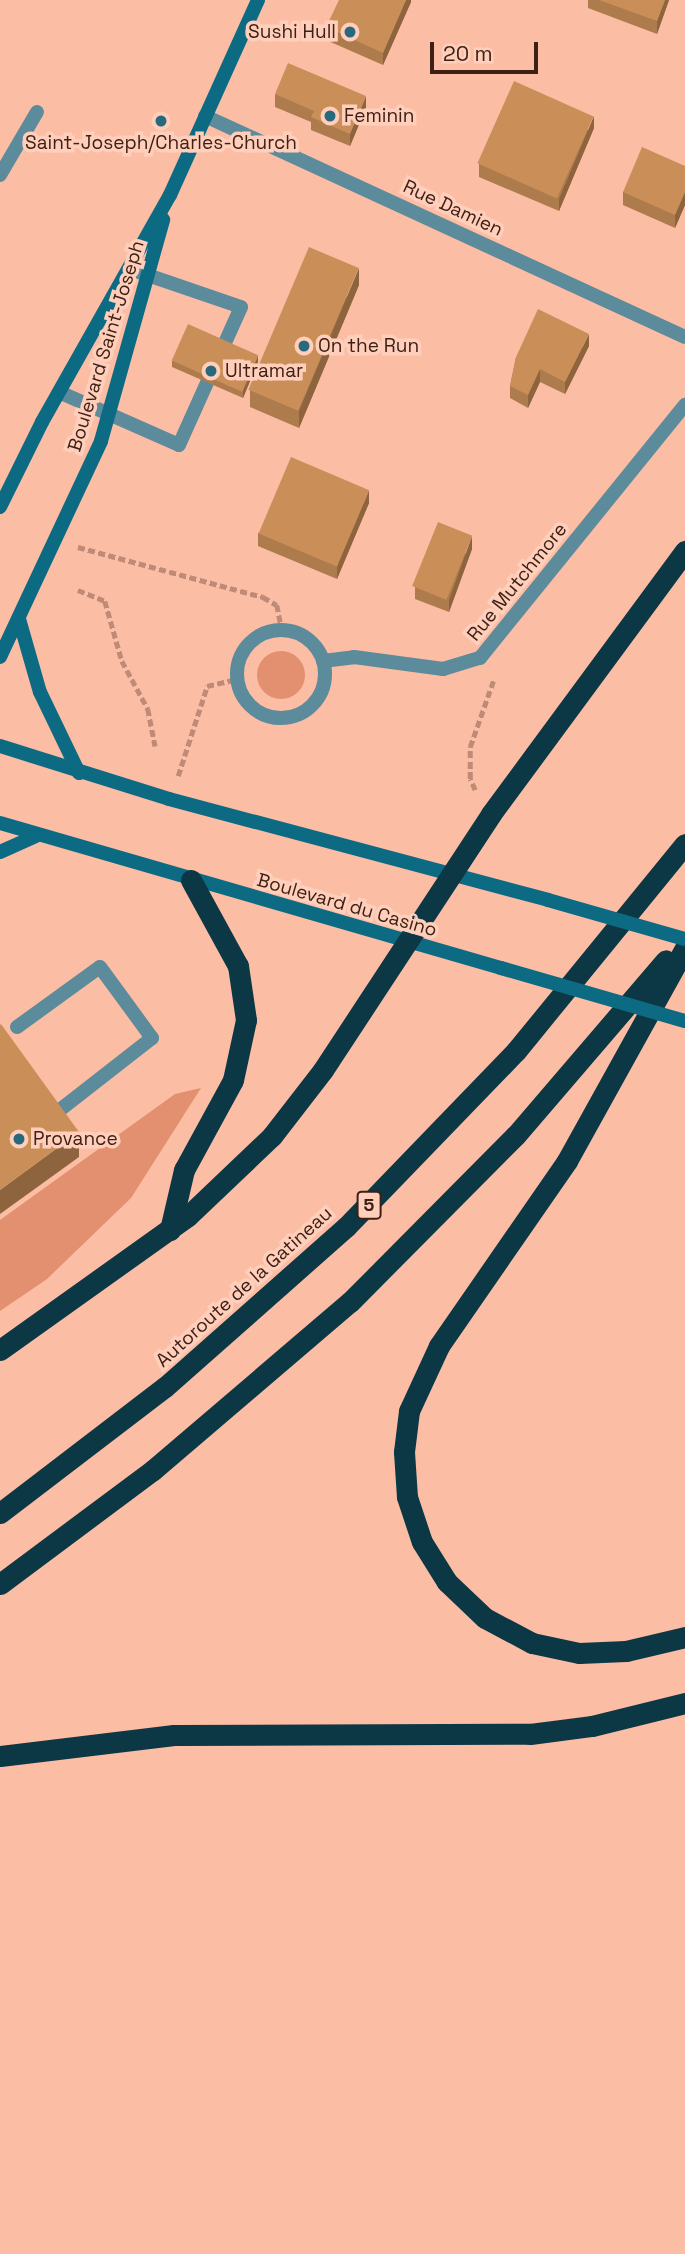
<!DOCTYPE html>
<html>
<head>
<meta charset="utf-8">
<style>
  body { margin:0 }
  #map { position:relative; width:685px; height:2254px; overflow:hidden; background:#fcbda5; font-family:"Space Grotesk",sans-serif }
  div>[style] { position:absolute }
  .green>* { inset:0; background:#e29070 }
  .round { border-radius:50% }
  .path>* { height:4.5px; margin-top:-2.25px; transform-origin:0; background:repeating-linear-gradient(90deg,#bf8a76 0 7px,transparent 0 10.5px) }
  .lane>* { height:14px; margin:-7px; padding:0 7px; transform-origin:7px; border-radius:7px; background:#5c8b9c }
  .street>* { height:14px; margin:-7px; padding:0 7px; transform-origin:7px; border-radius:7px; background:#5c8b9c }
  .street>.ring { margin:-7px; padding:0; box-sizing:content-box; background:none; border:14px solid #5c8b9c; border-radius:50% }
  .secondary>* { height:14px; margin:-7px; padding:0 7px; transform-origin:7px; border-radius:7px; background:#0d6a83 }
  .highway>* { height:21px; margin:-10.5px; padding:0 10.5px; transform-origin:10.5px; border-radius:10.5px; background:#0c3745 }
  .secondary-bridge>* { height:14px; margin:-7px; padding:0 7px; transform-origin:7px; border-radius:7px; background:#0d6a83 }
  .wall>* { inset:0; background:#ae7b4d }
  .shaded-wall>* { inset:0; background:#8d643e }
  .building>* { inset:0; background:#ca8f59; transform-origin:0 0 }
  .dots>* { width:19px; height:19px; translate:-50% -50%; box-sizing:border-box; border:4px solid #ffcfbc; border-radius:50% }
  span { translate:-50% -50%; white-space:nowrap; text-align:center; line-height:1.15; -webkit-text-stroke:7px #ffcfbc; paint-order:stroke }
  .shield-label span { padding:2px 5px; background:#ffcfbc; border:2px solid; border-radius:5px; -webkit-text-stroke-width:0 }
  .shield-label { font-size:18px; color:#3e2014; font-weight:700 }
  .poi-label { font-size:19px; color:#3e2014 }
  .right { translate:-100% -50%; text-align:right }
  .left { translate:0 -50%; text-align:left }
  .street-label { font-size:19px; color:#3e2014 }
  .scale { position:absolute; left:430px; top:42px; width:108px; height:32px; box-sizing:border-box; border:4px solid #3e2014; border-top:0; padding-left:9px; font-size:21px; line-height:24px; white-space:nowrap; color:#3e2014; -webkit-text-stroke:5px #ffcfbc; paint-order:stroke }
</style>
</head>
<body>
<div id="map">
  <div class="green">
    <div class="round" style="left:257px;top:651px;width:48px;height:48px"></div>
    <div style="clip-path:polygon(201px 1088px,131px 1198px,47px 1279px,0 1311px,0 1220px,175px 1094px)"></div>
  </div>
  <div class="path">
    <div style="left:78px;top:547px;width:192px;rotate:15.1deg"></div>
    <div style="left:263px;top:597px;width:16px;rotate:30deg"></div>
    <div style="left:277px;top:605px;width:25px;rotate:79deg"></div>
    <div style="left:78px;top:590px;width:29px;rotate:22deg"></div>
    <div style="left:105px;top:601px;width:62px;rotate:74.2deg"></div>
    <div style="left:122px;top:661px;width:55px;rotate:61.6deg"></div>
    <div style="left:148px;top:709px;width:38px;rotate:79deg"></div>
    <div style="left:178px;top:776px;width:95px;rotate:-72.1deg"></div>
    <div style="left:207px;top:686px;width:32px;rotate:-13deg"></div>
    <div style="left:475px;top:790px;width:12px;rotate:-114deg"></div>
    <div style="left:470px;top:779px;width:32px;rotate:-90deg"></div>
    <div style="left:470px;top:747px;width:72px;rotate:-70.6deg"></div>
  </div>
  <div class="lane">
    <div style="left:0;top:175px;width:73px;rotate:-59.6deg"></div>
    <div style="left:59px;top:392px;width:131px;rotate:23.8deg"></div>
    <div style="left:179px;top:445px;width:151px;rotate:-65.8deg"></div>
    <div style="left:241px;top:307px;width:117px;rotate:-161.1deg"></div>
    <div style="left:17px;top:1027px;width:102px;rotate:-35.9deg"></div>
    <div style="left:100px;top:967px;width:88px;rotate:53.8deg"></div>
    <div style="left:152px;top:1038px;width:128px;rotate:142deg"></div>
  </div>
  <div class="street">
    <div style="left:205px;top:116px;width:528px;rotate:24.72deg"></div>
    <div class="ring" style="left:237px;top:630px;width:74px;height:74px"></div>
    <div style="left:323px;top:661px;width:31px;rotate:-7deg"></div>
    <div style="left:354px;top:657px;width:90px;rotate:7.7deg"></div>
    <div style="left:443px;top:669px;width:39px;rotate:-17deg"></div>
    <div style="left:480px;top:658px;width:326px;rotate:-51deg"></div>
  </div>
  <div class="secondary">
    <div style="left:0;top:507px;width:95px;rotate:-63.7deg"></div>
    <div style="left:42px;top:422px;width:261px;rotate:-60.6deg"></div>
    <div style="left:170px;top:195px;width:214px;rotate:-65.7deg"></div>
    <div style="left:19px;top:619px;width:76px;rotate:74deg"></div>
    <div style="left:40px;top:692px;width:90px;rotate:64.3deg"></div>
    <div style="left:0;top:657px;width:238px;rotate:-64.9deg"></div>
    <div style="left:101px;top:441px;width:230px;rotate:-74.3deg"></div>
    <div style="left:0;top:746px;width:177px;rotate:17.4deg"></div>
    <div style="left:169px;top:799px;width:392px;rotate:14.9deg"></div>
    <div style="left:0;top:823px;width:522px;rotate:16.14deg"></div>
    <div style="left:0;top:852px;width:39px;rotate:-24deg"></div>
  </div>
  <div class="highway">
    <div style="left:685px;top:948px;width:244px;rotate:119deg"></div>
    <div style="left:567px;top:1161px;width:225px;rotate:124.7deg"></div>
    <div style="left:439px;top:1346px;width:72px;rotate:114.8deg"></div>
    <div style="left:409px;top:1411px;width:41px;rotate:97deg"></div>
    <div style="left:404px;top:1452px;width:45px;rotate:86.2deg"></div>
    <div style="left:407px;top:1497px;width:47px;rotate:71.6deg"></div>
    <div style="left:422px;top:1542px;width:47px;rotate:58deg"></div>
    <div style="left:447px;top:1582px;width:52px;rotate:43.5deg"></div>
    <div style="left:485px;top:1618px;width:53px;rotate:28deg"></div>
    <div style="left:532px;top:1643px;width:48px;rotate:12deg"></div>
    <div style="left:579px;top:1653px;width:47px;rotate:-2.4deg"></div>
    <div style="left:626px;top:1651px;width:61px;rotate:-13.3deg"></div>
    <div style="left:170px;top:1230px;width:62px;rotate:-76.9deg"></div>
    <div style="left:184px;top:1170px;width:102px;rotate:-61.4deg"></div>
    <div style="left:233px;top:1080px;width:61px;rotate:-77.8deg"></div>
    <div style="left:246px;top:1020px;width:55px;rotate:-98.4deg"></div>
    <div style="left:238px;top:966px;width:98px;rotate:-118.7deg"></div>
    <div style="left:0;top:1350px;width:231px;rotate:-35.5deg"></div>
    <div style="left:188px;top:1216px;width:116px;rotate:-43.6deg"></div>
    <div style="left:272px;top:1136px;width:83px;rotate:-52.3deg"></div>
    <div style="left:323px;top:1070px;width:306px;rotate:-56.7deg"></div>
    <div style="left:491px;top:814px;width:327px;rotate:-53.6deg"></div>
    <div style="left:0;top:1513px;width:208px;rotate:-37.4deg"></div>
    <div style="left:165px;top:1387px;width:242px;rotate:-41.5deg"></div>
    <div style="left:346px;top:1227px;width:245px;rotate:-46deg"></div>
    <div style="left:516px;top:1051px;width:267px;rotate:-50.8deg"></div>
    <div style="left:0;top:1584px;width:191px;rotate:-36.7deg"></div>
    <div style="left:153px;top:1470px;width:259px;rotate:-40.5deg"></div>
    <div style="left:350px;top:1302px;width:235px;rotate:-45.2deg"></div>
    <div style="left:516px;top:1135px;width:230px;rotate:-49.4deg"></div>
    <div style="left:0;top:1756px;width:175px;rotate:-6.9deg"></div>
    <div style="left:174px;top:1735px;width:356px;rotate:-0.2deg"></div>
    <div style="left:530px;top:1734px;width:63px;rotate:-7.4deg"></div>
    <div style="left:592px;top:1726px;width:96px;rotate:-13.9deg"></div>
  </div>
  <div class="secondary-bridge">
    <div style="left:548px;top:900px;width:142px;rotate:15.9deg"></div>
    <div style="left:501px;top:968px;width:191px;rotate:16.1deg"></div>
  </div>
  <div class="wall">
    <div style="clip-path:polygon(411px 0,411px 2px,383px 65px,326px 40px,326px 27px)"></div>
    <div style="clip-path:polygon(588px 0,669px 0,657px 34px,588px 8px)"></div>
    <div style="clip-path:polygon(275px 94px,366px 108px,350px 146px,311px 130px,311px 122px,275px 107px)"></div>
    <div style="clip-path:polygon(594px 128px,559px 211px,479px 177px,479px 164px)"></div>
    <div style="clip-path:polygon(685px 166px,685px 205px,675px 228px,623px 205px,623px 192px)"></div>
    <div style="clip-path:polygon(359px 285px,299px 428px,250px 407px,250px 390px)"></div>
    <div style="clip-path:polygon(589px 346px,565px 394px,540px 382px,528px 408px,510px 398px,510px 386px,516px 357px)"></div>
    <div style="clip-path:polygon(172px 361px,258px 362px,243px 398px,172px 367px)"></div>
    <div style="clip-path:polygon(369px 503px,337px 579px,258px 546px,258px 533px)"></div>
    <div style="clip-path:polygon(472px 549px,449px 612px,415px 599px,415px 587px)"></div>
  </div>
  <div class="shaded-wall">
    <div style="clip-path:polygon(406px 0,411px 0,411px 2px,383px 65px,383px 53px)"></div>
    <div style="clip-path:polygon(665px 0,669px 0,657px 34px,657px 21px)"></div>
    <div style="clip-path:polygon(366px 96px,366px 108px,350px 146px,350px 134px)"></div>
    <div style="clip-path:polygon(594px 116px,594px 128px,559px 211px,559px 199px)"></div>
    <div style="clip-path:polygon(685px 192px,685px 205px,675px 228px,675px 215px)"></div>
    <div style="clip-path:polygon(359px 268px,359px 285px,299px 428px,299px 411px)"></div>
    <div style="clip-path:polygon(589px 334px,589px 346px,565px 394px,565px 382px)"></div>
    <div style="clip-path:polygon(258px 355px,258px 362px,243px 398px,243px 391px)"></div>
    <div style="clip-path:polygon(540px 369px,540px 382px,528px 408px,528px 395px)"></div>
    <div style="clip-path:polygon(369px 490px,369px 503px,337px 579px,337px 567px)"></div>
    <div style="clip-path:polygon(472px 536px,472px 549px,449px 612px,449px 600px)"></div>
    <div style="clip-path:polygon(79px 1132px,79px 1157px,0 1214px,0 1190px)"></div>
  </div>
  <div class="building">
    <div style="clip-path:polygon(339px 0,406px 0,383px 53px,326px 27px)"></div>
    <div style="clip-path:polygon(599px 0,665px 0,657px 21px)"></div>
    <div style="clip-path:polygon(288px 63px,366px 96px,350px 134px,311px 117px,314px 111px,275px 94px)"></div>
    <div style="left:514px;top:81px;width:87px;height:90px;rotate:24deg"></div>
    <div style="clip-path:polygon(642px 147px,685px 166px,685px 192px,675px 215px,623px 192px)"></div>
    <div style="left:309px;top:247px;width:54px;height:155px;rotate:23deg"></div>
    <div style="clip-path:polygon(538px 309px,589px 334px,565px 382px,540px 369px,528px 395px,510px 386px,516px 357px)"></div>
    <div style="left:188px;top:324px;width:77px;height:40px;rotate:24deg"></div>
    <div style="left:291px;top:457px;width:85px;height:83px;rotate:23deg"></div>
    <div style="left:438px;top:522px;width:37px;height:69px;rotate:22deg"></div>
    <div style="clip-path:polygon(1px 1024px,79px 1132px,0 1190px,0 1025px)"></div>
  </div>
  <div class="dots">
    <div style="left:350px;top:32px;background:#29697e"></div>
    <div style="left:330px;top:116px;background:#29697e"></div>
    <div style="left:161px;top:121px;background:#29697e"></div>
    <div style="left:304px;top:346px;background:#29697e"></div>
    <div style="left:211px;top:371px;background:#29697e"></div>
    <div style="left:19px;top:1139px;background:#29697e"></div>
  </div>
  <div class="shield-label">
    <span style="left:369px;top:1205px">5</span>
  </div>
  <div class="poi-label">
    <span class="right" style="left:336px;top:32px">Sushi Hull</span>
    <span class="left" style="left:344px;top:116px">Feminin</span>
    <span style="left:161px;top:143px">Saint-Joseph/Charles-Church</span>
    <span class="left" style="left:318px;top:346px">On the Run</span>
    <span class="left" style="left:225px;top:371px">Ultramar</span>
    <span class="left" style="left:33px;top:1139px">Provance</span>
  </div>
  <div class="street-label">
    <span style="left:453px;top:208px;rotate:25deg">Rue Damien</span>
    <span style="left:106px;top:346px;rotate:-73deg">Boulevard Saint-Joseph</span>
    <span style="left:517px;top:582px;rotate:-51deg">Rue Mutchmore</span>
    <span style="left:347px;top:905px;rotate:16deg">Boulevard du Casino</span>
    <span style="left:244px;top:1287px;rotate:-42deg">Autoroute de la Gatineau</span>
  </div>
  <div class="scale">20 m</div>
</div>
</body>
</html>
